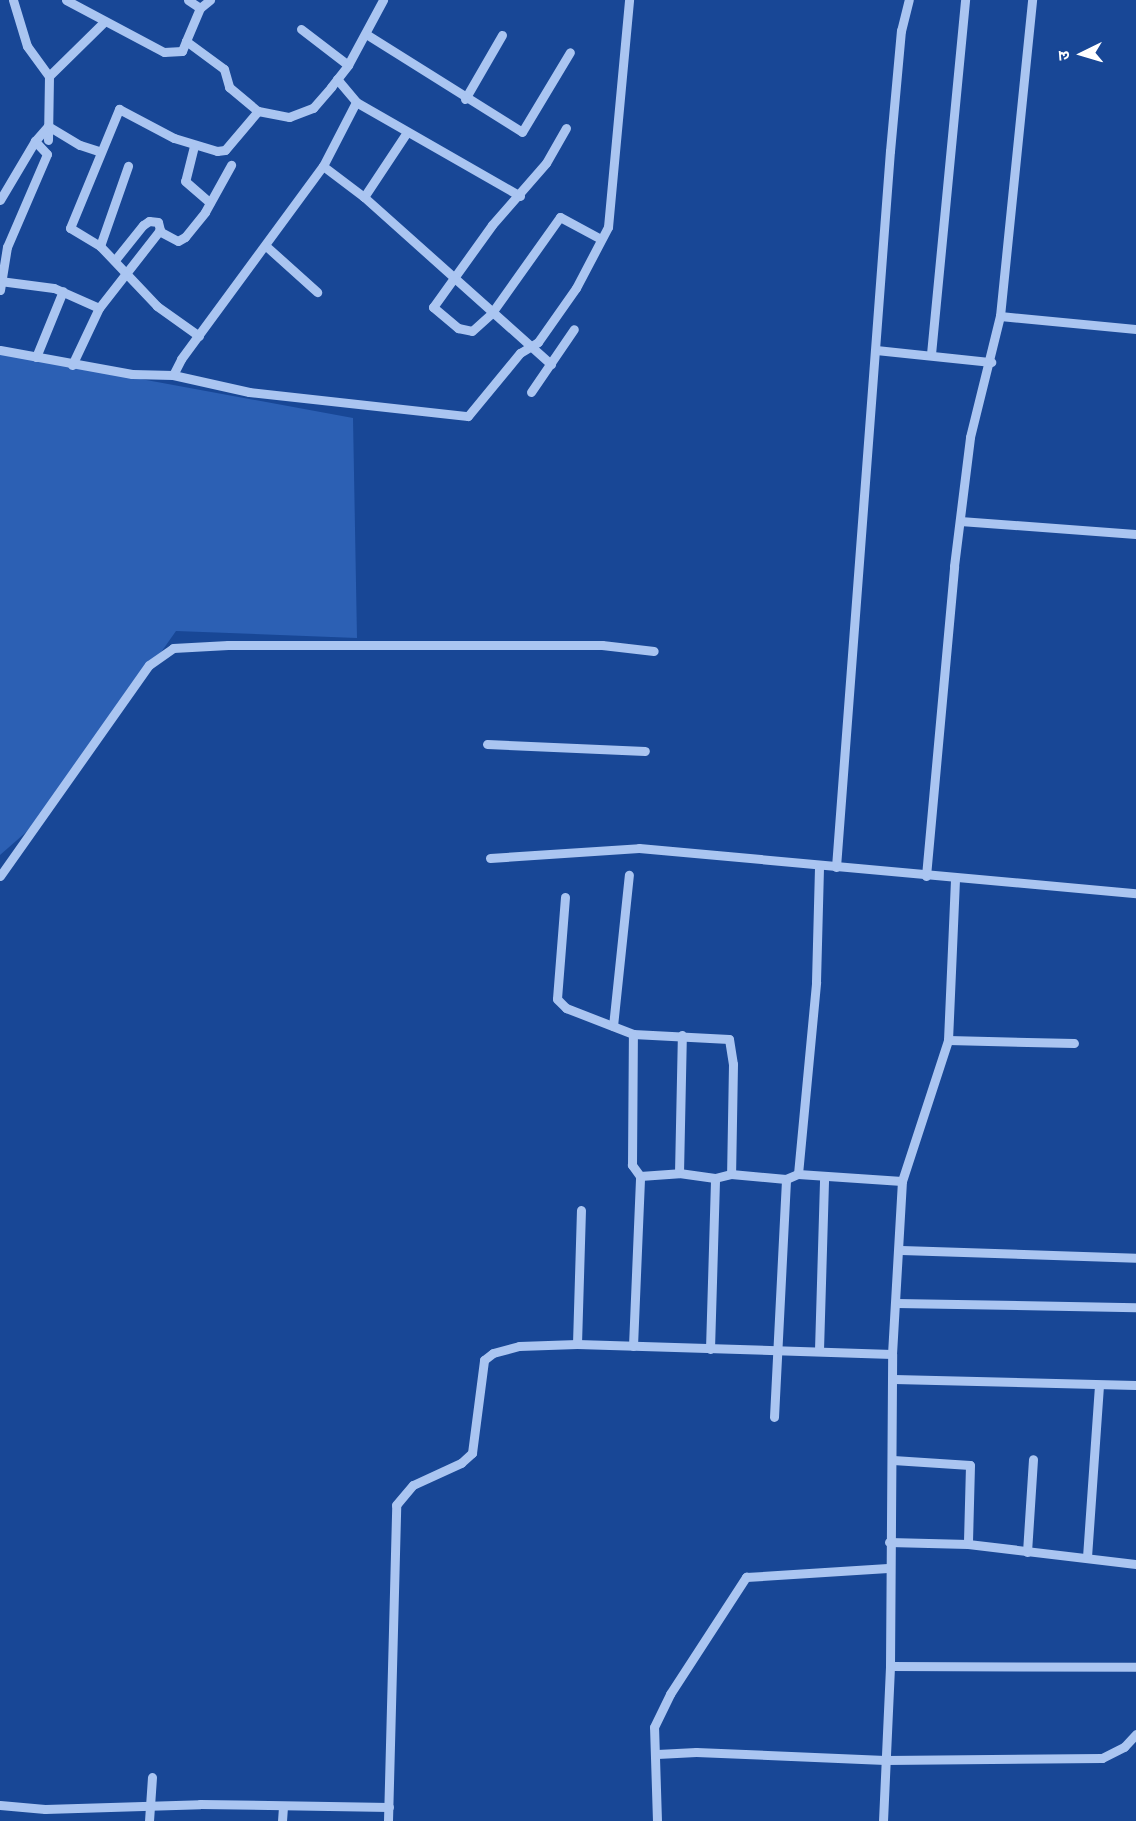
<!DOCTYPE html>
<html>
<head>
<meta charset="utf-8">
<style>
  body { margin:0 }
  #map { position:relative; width:1136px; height:1821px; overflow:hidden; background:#184796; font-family:"Alegreya Sans","Noto Sans Devanagari",sans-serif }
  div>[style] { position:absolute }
  .green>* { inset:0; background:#2c60b4 }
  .minor>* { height:9px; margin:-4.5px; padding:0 4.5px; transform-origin:4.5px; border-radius:4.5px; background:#aac5f1 }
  span { translate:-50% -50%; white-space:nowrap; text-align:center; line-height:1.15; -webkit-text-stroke:4.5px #184796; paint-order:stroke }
  .north { position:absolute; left:1052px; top:24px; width:60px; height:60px; -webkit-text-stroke:4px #184796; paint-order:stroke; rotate:265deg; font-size:16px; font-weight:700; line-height:24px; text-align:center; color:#fff }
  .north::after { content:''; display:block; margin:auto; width:21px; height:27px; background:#fff; clip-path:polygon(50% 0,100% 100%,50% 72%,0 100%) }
</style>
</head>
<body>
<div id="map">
  <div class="green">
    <div style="clip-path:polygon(0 353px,353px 418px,357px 638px,176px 631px,48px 813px,0 855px)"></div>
  </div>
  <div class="minor">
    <div style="left:13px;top:0;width:48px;rotate:73.1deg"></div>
    <div style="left:27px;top:46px;width:37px;rotate:54deg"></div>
    <div style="left:49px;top:76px;width:64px;rotate:90.9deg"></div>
    <div style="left:66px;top:0;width:111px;rotate:28deg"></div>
    <div style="left:164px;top:52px;width:18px;rotate:-3deg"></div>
    <div style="left:182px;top:51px;width:11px;rotate:-68deg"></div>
    <div style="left:186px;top:41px;width:47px;rotate:36.4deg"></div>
    <div style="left:224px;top:69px;width:19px;rotate:74deg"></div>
    <div style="left:229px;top:87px;width:38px;rotate:40deg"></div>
    <div style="left:258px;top:111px;width:32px;rotate:11deg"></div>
    <div style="left:289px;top:117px;width:26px;rotate:-21deg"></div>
    <div style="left:313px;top:108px;width:28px;rotate:-49deg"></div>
    <div style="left:331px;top:87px;width:28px;rotate:-52deg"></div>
    <div style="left:348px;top:65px;width:74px;rotate:-61.7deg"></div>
    <div style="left:188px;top:0;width:14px;rotate:34deg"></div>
    <div style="left:301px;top:29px;width:59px;rotate:37.5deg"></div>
    <div style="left:366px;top:34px;width:184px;rotate:32.1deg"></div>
    <div style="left:522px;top:132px;width:93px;rotate:-59deg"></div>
    <div style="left:186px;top:41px;width:36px;rotate:-67deg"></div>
    <div style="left:200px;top:8px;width:13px;rotate:-39deg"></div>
    <div style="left:49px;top:76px;width:77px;rotate:-44.5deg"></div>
    <div style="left:337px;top:79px;width:30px;rotate:50deg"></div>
    <div style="left:356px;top:102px;width:189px;rotate:29.8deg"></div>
    <div style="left:465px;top:99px;width:74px;rotate:-60deg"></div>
    <div style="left:566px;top:128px;width:40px;rotate:119.7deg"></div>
    <div style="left:546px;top:163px;width:82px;rotate:131.1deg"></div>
    <div style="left:492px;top:225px;width:101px;rotate:125.7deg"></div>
    <div style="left:433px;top:307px;width:33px;rotate:40deg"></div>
    <div style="left:458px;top:328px;width:14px;rotate:12deg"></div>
    <div style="left:472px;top:331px;width:25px;rotate:-42deg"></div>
    <div style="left:491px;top:314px;width:119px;rotate:-54.6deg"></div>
    <div style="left:560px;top:217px;width:44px;rotate:28.3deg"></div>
    <div style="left:194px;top:146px;width:36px;rotate:104deg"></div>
    <div style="left:185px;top:181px;width:33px;rotate:41deg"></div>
    <div style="left:323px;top:166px;width:51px;rotate:37.1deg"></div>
    <div style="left:364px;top:197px;width:251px;rotate:41.8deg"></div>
    <div style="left:364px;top:197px;width:78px;rotate:-56.5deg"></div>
    <div style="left:0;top:200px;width:69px;rotate:-59.3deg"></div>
    <div style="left:35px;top:141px;width:20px;rotate:-49deg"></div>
    <div style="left:48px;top:126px;width:37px;rotate:31deg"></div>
    <div style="left:80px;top:145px;width:19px;rotate:18deg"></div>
    <div style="left:159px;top:231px;width:21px;rotate:28deg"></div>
    <div style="left:178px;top:241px;width:8px;rotate:-30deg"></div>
    <div style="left:185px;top:237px;width:32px;rotate:-51deg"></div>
    <div style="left:205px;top:212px;width:54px;rotate:-61deg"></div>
    <div style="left:100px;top:246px;width:85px;rotate:-70.7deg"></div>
    <div style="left:266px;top:246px;width:69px;rotate:42deg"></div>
    <div style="left:0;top:281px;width:54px;rotate:7.4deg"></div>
    <div style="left:54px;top:288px;width:49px;rotate:24deg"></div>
    <div style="left:0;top:290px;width:44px;rotate:-80.8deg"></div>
    <div style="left:7px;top:247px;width:101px;rotate:-66.7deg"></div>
    <div style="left:47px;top:154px;width:18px;rotate:-133deg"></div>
    <div style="left:1000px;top:316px;width:137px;rotate:5.5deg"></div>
    <div style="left:199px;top:336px;width:52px;rotate:-144.5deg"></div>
    <div style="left:157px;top:306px;width:83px;rotate:-133.5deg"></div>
    <div style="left:100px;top:246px;width:35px;rotate:-149deg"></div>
    <div style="left:70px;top:228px;width:129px;rotate:-67.6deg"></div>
    <div style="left:119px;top:109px;width:62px;rotate:27.8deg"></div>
    <div style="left:174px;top:138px;width:45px;rotate:16.8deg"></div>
    <div style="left:217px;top:151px;width:8px;rotate:-7deg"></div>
    <div style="left:225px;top:150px;width:51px;rotate:-49.8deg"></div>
    <div style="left:0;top:350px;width:134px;rotate:10.3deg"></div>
    <div style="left:132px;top:374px;width:41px;rotate:1.4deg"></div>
    <div style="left:173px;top:375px;width:78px;rotate:12.6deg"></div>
    <div style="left:249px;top:392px;width:220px;rotate:6.3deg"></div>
    <div style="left:468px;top:416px;width:82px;rotate:-50.5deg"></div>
    <div style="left:520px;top:353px;width:21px;rotate:-31deg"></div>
    <div style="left:538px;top:342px;width:66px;rotate:-54.9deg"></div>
    <div style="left:576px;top:288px;width:69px;rotate:-62.3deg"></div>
    <div style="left:608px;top:227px;width:228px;rotate:-84.7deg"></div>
    <div style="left:876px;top:350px;width:116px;rotate:6deg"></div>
    <div style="left:931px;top:354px;width:356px;rotate:-84.5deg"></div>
    <div style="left:36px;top:357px;width:71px;rotate:-67.8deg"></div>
    <div style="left:72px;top:365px;width:63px;rotate:-64.7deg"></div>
    <div style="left:99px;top:308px;width:99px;rotate:-52deg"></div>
    <div style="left:160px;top:230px;width:8px;rotate:-104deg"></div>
    <div style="left:158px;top:222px;width:9px;rotate:-174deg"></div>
    <div style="left:149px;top:221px;width:7px;rotate:146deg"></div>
    <div style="left:143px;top:225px;width:45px;rotate:128.7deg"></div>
    <div style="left:173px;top:375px;width:18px;rotate:-63deg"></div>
    <div style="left:181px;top:359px;width:240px;rotate:-53.7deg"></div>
    <div style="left:323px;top:166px;width:72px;rotate:-62.7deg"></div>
    <div style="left:531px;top:392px;width:76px;rotate:-55.7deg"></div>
    <div style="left:960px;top:521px;width:176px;rotate:4.2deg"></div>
    <div style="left:487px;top:744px;width:158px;rotate:2.5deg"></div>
    <div style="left:490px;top:858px;width:149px;rotate:-3.8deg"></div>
    <div style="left:639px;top:848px;width:499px;rotate:5.2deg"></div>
    <div style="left:836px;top:867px;width:718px;rotate:-85.69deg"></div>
    <div style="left:890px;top:151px;width:121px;rotate:-84.8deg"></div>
    <div style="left:901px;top:31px;width:32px;rotate:-76deg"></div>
    <div style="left:0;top:876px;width:258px;rotate:-54.8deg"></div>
    <div style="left:149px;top:665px;width:29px;rotate:-35deg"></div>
    <div style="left:173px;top:648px;width:55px;rotate:-3.1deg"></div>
    <div style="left:228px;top:645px;width:374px"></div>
    <div style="left:602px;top:645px;width:52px;rotate:6.6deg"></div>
    <div style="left:926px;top:876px;width:311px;rotate:-84.8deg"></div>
    <div style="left:954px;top:566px;width:130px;rotate:-82.9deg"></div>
    <div style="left:970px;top:437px;width:125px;rotate:-76.1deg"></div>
    <div style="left:1000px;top:316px;width:318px;rotate:-84.2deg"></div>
    <div style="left:565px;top:897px;width:102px;rotate:94.5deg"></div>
    <div style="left:557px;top:999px;width:13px;rotate:45deg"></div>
    <div style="left:566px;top:1008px;width:72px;rotate:21.2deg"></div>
    <div style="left:633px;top:1034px;width:96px;rotate:3deg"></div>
    <div style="left:729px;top:1039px;width:25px;rotate:81deg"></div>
    <div style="left:733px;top:1064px;width:110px;rotate:91deg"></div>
    <div style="left:613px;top:1026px;width:152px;rotate:-84deg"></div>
    <div style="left:948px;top:1040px;width:126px;rotate:1.4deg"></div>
    <div style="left:679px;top:1173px;width:138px;rotate:-88.8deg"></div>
    <div style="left:798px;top:1174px;width:193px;rotate:-84.6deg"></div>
    <div style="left:816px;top:982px;width:116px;rotate:-88.5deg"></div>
    <div style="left:640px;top:1176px;width:39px;rotate:-4deg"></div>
    <div style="left:679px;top:1173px;width:36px;rotate:8deg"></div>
    <div style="left:715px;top:1178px;width:16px;rotate:-14deg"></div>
    <div style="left:731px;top:1174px;width:55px;rotate:5.2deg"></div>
    <div style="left:786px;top:1179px;width:13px;rotate:-23deg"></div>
    <div style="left:798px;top:1174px;width:104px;rotate:3.9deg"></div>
    <div style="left:901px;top:1250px;width:235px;rotate:1.9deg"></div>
    <div style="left:896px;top:1303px;width:240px;rotate:1deg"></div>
    <div style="left:577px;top:1344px;width:134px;rotate:-88.3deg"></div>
    <div style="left:633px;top:1346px;width:170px;rotate:-87.6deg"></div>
    <div style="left:640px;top:1176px;width:14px;rotate:-126deg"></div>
    <div style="left:632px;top:1165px;width:131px;rotate:-89.6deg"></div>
    <div style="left:710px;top:1349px;width:171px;rotate:-88.3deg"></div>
    <div style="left:819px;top:1350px;width:173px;rotate:-88.3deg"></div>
    <div style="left:894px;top:1379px;width:242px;rotate:1.4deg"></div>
    <div style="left:774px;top:1417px;width:238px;rotate:-87.1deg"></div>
    <div style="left:893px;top:1460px;width:77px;rotate:3.7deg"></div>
    <div style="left:970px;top:1465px;width:79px;rotate:91.5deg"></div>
    <div style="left:889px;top:1542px;width:79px;rotate:1.5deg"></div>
    <div style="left:968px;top:1544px;width:169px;rotate:6.8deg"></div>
    <div style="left:1027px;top:1552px;width:93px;rotate:-86.3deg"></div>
    <div style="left:1087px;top:1557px;width:170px;rotate:-86deg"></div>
    <div style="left:890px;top:1666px;width:246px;rotate:0.2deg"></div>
    <div style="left:657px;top:1754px;width:39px;rotate:-3deg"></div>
    <div style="left:696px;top:1752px;width:189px;rotate:2.4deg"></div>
    <div style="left:885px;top:1760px;width:217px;rotate:-0.5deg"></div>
    <div style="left:1102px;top:1758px;width:25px;rotate:-27deg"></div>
    <div style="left:1124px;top:1747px;width:18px;rotate:-47deg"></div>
    <div style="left:0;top:1805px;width:45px;rotate:5.1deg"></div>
    <div style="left:45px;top:1809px;width:155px;rotate:-1.8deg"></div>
    <div style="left:200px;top:1804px;width:189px;rotate:0.9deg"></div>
    <div style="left:149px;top:1821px;width:44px;rotate:-86.1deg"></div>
    <div style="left:282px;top:1821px;width:15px;rotate:-86deg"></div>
    <div style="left:388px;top:1821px;width:316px;rotate:-88.5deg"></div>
    <div style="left:396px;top:1505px;width:26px;rotate:-50deg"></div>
    <div style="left:413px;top:1485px;width:53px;rotate:-24.6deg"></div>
    <div style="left:461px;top:1463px;width:15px;rotate:-42deg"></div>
    <div style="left:472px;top:1453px;width:94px;rotate:-82.6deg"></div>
    <div style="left:484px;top:1360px;width:11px;rotate:-38deg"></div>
    <div style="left:493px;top:1353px;width:27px;rotate:-15deg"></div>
    <div style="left:519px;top:1346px;width:58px;rotate:-2deg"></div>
    <div style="left:577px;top:1344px;width:315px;rotate:1.8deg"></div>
    <div style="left:657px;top:1821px;width:94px;rotate:-91.8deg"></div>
    <div style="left:654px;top:1727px;width:37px;rotate:-64deg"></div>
    <div style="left:670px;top:1694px;width:140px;rotate:-57deg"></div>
    <div style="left:746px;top:1577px;width:142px;rotate:-3.6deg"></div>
    <div style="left:883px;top:1821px;width:155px;rotate:-87.4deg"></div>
    <div style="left:890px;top:1666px;width:312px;rotate:-89.6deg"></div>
    <div style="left:892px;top:1354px;width:173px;rotate:-86.7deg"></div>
    <div style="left:902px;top:1181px;width:148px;rotate:-71.9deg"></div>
    <div style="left:948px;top:1040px;width:161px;rotate:-87.5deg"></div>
  </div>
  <div class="north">उ</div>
</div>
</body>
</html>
